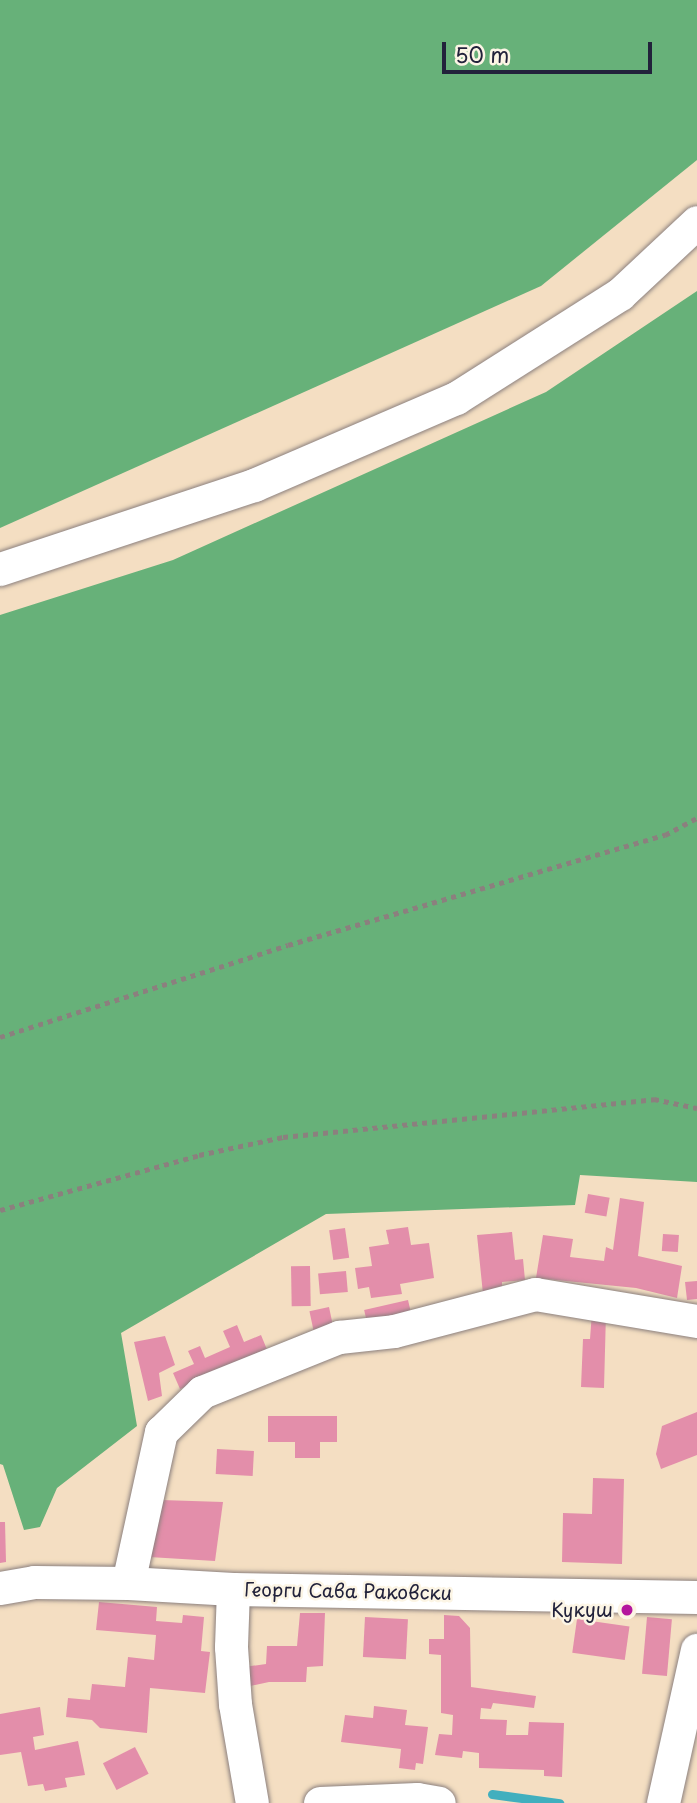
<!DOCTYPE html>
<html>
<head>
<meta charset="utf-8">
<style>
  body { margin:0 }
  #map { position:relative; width:697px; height:1803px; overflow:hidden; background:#f4dec2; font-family:"Playpen Sans",sans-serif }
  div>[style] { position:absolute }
  .forest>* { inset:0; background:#67b179 }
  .stream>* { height:9px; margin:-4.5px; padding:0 4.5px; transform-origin:4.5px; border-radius:4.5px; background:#41afbe }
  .building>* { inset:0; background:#e38eaa; transform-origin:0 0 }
  .path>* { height:4.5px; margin-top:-2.25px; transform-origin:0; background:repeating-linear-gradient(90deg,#8b807e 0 5px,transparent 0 10px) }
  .roads { filter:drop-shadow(0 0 2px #8b807e) drop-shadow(0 0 2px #8b807e) }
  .minor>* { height:33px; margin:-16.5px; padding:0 16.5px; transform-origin:16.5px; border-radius:16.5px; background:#fff }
  .dots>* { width:19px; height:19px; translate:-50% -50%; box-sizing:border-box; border:4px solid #fcf5e5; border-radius:50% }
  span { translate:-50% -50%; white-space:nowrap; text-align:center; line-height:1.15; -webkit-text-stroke:5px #fcf5e5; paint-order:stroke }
  .street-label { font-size:19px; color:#22223b }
  .poi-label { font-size:19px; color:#22223b }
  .right { translate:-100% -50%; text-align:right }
  .scale { position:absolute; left:442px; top:42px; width:210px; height:32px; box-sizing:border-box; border:4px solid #22223b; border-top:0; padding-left:9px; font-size:21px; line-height:24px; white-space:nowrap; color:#22223b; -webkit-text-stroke:5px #fcf5e5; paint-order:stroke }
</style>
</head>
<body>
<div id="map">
  <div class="forest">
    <div style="clip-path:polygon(0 0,697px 0,697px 160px,541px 286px,0 528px)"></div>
    <div style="clip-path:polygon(697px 291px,697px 1182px,580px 1175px,575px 1205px,326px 1214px,121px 1333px,137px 1426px,57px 1488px,40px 1527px,24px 1530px,3px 1465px,0 1464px,0 615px,173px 560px,546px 392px)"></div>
  </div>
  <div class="stream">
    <div style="left:492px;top:1794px;width:68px;rotate:7.7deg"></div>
  </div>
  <div class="building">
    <div style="left:588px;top:1194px;width:22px;height:19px;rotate:10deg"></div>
    <div style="clip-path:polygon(620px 1198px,644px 1202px,638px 1256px,682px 1266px,677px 1298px,636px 1288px,536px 1278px,543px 1235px,573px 1239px,570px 1257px,604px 1261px,606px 1247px,613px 1250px)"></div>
    <div style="clip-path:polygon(408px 1227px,411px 1245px,429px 1243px,434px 1278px,400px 1284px,402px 1294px,371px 1298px,369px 1287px,358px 1289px,355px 1268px,372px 1266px,369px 1247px,389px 1244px,386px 1230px)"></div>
    <div style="left:345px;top:1228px;width:30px;height:16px;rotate:82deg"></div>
    <div style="clip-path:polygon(512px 1232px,515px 1260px,523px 1259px,525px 1280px,502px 1282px,502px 1292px,483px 1294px,477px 1235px)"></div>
    <div style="left:663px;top:1234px;width:16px;height:17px;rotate:4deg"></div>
    <div style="left:310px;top:1266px;width:40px;height:19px;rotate:89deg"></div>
    <div style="left:346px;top:1271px;width:21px;height:28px;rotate:85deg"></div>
    <div style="clip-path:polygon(697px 1281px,697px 1299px,687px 1300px,685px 1282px)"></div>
    <div style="left:408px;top:1300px;width:18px;height:45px;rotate:77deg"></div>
    <div style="left:329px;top:1307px;width:25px;height:20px;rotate:78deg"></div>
    <div style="clip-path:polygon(592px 1312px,606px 1313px,604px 1388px,581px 1387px,583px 1339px,590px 1339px)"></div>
    <div style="clip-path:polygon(237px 1325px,244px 1342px,261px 1335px,268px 1352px,180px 1389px,173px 1373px,194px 1364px,188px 1351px,200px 1346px,205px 1358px,230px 1347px,223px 1331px)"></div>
    <div style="clip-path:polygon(165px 1336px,175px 1365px,159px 1373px,162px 1396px,148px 1401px,134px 1342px)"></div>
    <div style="clip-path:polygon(697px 1412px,697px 1455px,661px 1469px,656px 1454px,662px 1426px)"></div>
    <div style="clip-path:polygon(268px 1416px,337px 1416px,337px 1442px,320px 1442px,320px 1458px,295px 1458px,295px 1442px,268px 1442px)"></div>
    <div style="left:217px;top:1449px;width:37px;height:25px;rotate:3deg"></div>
    <div style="clip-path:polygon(593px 1478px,624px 1479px,622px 1564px,562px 1562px,563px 1513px,592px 1514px)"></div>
    <div style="clip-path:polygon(161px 1500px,223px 1502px,215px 1561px,149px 1557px)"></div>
    <div style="clip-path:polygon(0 1522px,5px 1522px,6px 1562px,0 1563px)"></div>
    <div style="clip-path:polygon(99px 1602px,157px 1607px,156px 1621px,182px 1623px,183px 1615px,204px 1617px,201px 1651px,210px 1652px,205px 1693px,150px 1688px,147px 1733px,100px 1728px,92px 1720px,66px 1717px,68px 1698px,90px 1700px,92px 1684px,125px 1687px,128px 1657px,154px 1660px,156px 1635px,96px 1630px)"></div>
    <div style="clip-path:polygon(300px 1613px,325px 1613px,323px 1666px,307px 1667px,306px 1682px,269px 1682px,245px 1687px,244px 1667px,266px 1664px,267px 1646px,297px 1646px)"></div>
    <div style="clip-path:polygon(444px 1615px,459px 1616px,470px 1628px,471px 1687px,536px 1696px,534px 1708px,493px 1703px,491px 1709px,481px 1708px,480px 1719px,507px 1720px,506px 1735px,528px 1735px,529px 1722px,564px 1723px,562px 1777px,544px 1776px,544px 1770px,479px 1768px,479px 1753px,463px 1751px,462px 1758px,435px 1755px,439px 1734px,452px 1735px,453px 1715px,441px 1713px,441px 1655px,429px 1654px,429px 1639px,444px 1639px)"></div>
    <div style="left:365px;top:1617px;width:43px;height:40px;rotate:3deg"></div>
    <div style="left:647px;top:1617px;width:25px;height:57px;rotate:5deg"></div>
    <div style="left:577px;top:1619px;width:53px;height:34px;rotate:8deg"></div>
    <div style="clip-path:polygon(374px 1706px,407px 1710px,405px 1725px,428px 1727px,423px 1764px,416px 1763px,415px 1770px,399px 1768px,401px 1749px,341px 1742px,345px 1715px,373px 1718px)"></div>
    <div style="clip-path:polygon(40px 1707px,44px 1735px,33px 1737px,35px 1750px,78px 1741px,85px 1775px,65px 1778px,67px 1787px,45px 1791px,43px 1784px,28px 1786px,21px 1752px,0 1755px,0 1714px)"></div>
    <div style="left:135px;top:1747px;width:30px;height:36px;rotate:63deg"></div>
  </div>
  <div class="path">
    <div style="left:0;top:1037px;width:302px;rotate:-17.7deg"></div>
    <div style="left:288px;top:945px;width:393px;rotate:-16.3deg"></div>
    <div style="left:665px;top:835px;width:36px;rotate:-28deg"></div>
    <div style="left:0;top:1210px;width:206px;rotate:-15.4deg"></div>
    <div style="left:199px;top:1155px;width:86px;rotate:-12.1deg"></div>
    <div style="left:283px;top:1137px;width:373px;rotate:-5.8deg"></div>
    <div style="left:654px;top:1099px;width:44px;rotate:11.8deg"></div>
  </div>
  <div class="roads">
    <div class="minor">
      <div style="left:0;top:569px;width:268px;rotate:-18.3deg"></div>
      <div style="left:254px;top:485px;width:220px;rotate:-23.3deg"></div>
      <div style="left:456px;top:398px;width:194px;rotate:-32.4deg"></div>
      <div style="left:620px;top:294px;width:105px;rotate:-43.1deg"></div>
      <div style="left:128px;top:1583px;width:155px;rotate:-77.7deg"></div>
      <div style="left:161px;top:1432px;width:57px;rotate:-44.3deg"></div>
      <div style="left:202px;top:1392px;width:148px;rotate:-21.9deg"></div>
      <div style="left:339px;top:1337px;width:55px;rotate:-6.2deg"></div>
      <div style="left:394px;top:1331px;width:146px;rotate:-14.7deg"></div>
      <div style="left:535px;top:1294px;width:164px;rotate:9.5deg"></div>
      <div style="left:0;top:1588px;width:35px;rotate:-10deg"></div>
      <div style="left:34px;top:1582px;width:94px;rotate:0.6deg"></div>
      <div style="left:128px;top:1583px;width:105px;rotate:3.3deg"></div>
      <div style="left:233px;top:1589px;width:464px;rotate:1deg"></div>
      <div style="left:233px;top:1589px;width:58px;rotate:92deg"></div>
      <div style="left:231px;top:1647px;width:57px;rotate:86deg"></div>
      <div style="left:235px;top:1704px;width:100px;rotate:80.3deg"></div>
      <div style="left:320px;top:1803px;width:97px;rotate:-2.4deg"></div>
      <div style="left:417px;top:1799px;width:22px;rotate:10deg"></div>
      <div style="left:663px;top:1803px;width:157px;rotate:-77.5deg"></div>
    </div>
  </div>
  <div class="dots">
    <div style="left:627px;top:1610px;background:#b5179e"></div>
  </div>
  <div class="street-label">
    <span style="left:348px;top:1591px;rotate:1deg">Георги Сава Раковски</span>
  </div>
  <div class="poi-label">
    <span class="right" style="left:613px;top:1610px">Кукуш</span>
  </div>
  <div class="scale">50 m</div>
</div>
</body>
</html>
